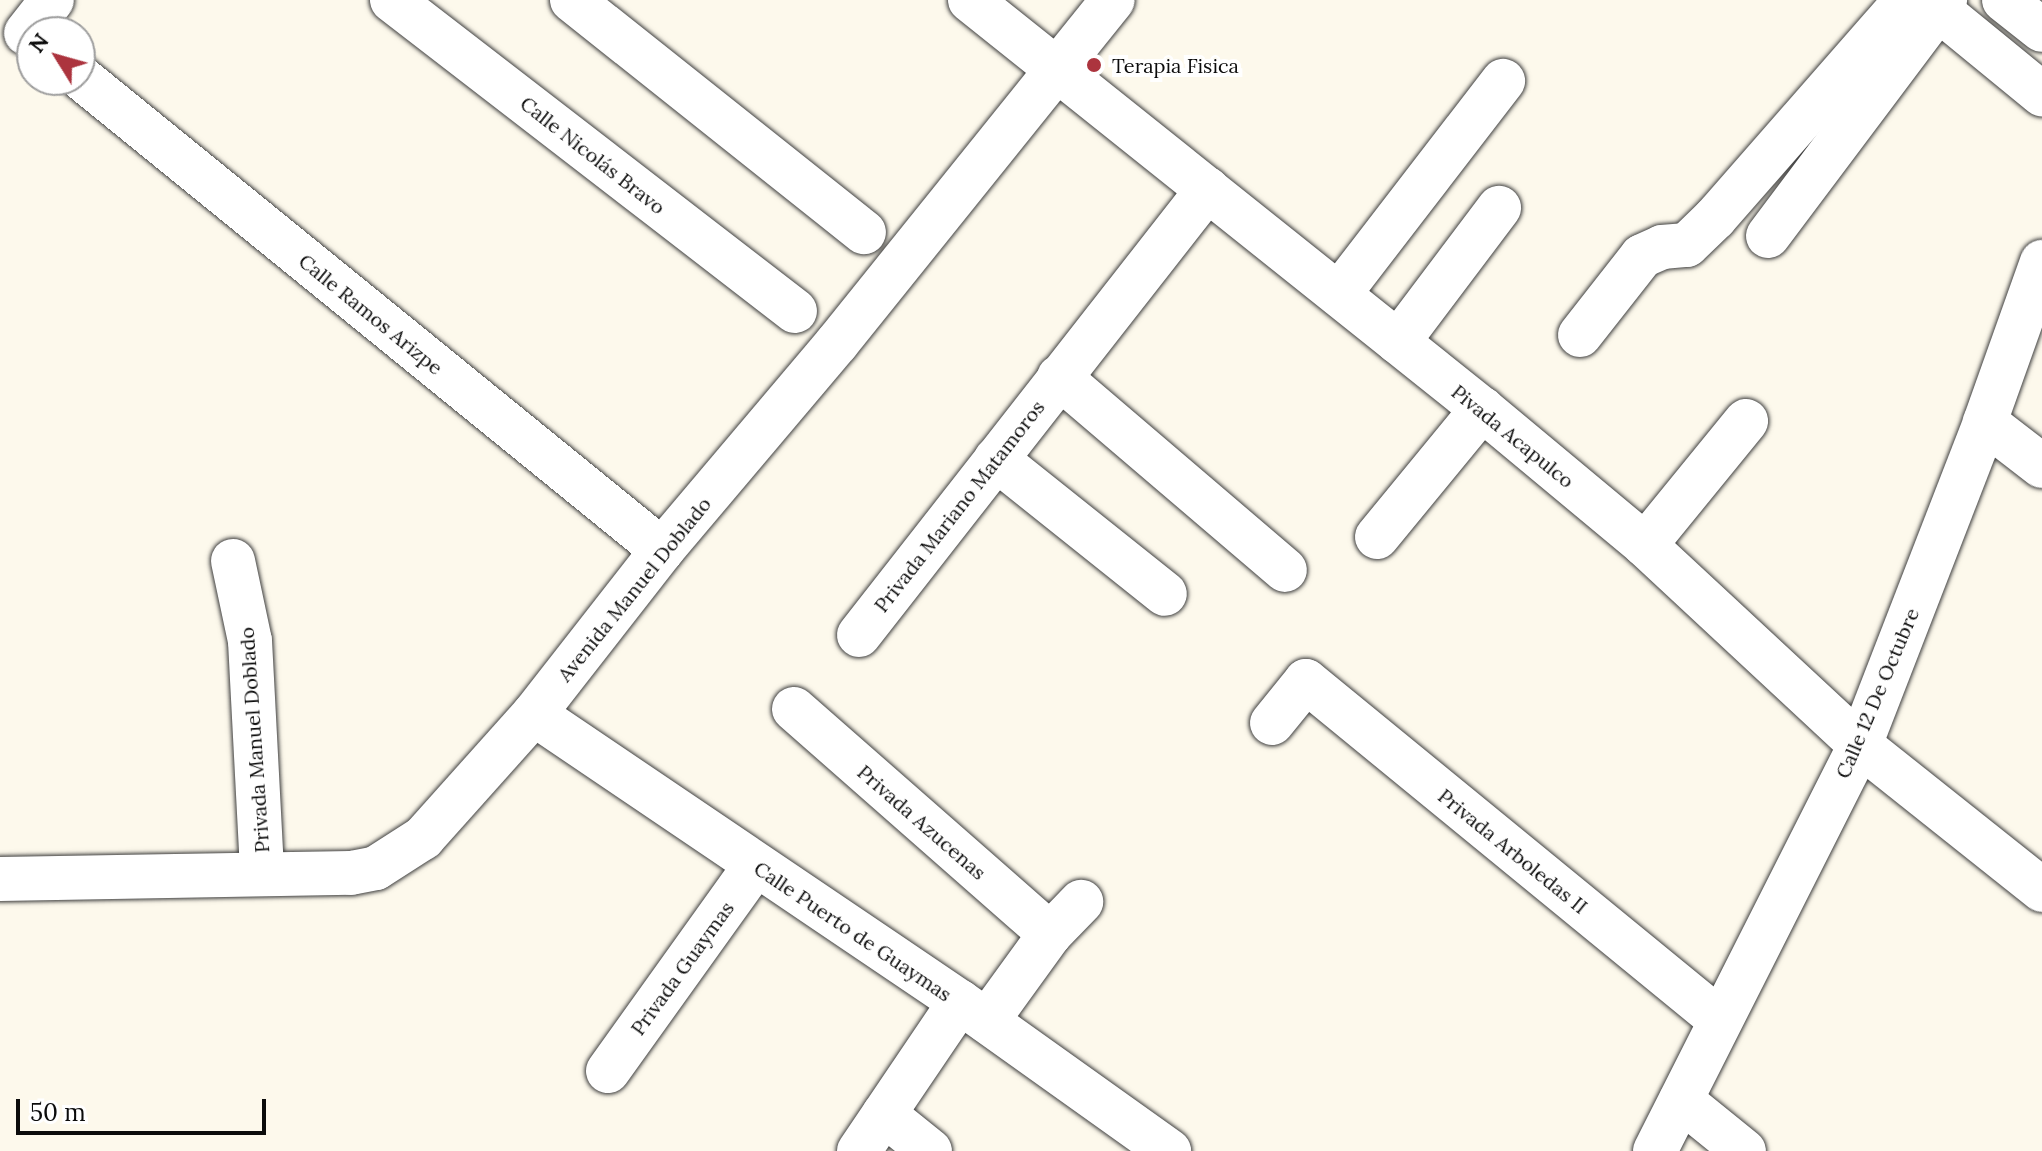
<!DOCTYPE html>
<html>
<head>
<meta charset="utf-8">
<style>
  body { margin:0 }
  #map { position:relative; width:2042px; height:1151px; overflow:hidden; background:#fdf9ec; font-family:Lora,serif }
  div>[style] { position:absolute }
  .roads { filter:drop-shadow(0 0 2px #3f3f3f) drop-shadow(0 0 2px #3f3f3f) }
  .minor>* { height:44px; margin:-22px; padding:0 22px; transform-origin:22px; border-radius:22px; background:#fff }
  .dots>* { width:22px; height:22px; translate:-50% -50%; box-sizing:border-box; border:4px solid #fff; border-radius:50% }
  span { translate:-50% -50%; white-space:nowrap; text-align:center; line-height:1.15; -webkit-text-stroke:8px #fff; paint-order:stroke }
  .poi-label { font-size:20px; color:#0c0c0c }
  .left { translate:0 -50%; text-align:left }
  .street-label { font-size:20px; color:#0c0c0c }
  .north { position:absolute; left:16px; top:16px; width:80px; height:80px; box-sizing:border-box; background:#fff; border:2px solid #9e9e9e; border-radius:50%; rotate:307deg; font-size:22px; font-weight:700; line-height:32px; text-align:center; color:#0c0c0c }
  .north::after { content:''; display:block; margin:auto; width:28px; height:36px; background:#ac343e; clip-path:polygon(50% 0,100% 100%,50% 72%,0 100%) }
  .scale { position:absolute; left:16px; top:1099px; width:250px; height:36px; box-sizing:border-box; border:4px solid #0c0c0c; border-top:0; padding-left:10px; font-size:24px; line-height:28px; white-space:nowrap; color:#0c0c0c; -webkit-text-stroke:6px #fff; paint-order:stroke }
</style>
</head>
<body>
<div id="map">
  <div class="roads">
    <div class="minor">
      <div style="left:392px;top:0;width:509px;rotate:37.66deg"></div>
      <div style="left:572px;top:0;width:373px;rotate:38.5deg"></div>
      <div style="left:970px;top:0;width:655px;rotate:38.62deg"></div>
      <div style="left:1482px;top:409px;width:212px;rotate:39.8deg"></div>
      <div style="left:1645px;top:545px;width:294px;rotate:42.9deg"></div>
      <div style="left:1860px;top:745px;width:233px;rotate:38.5deg"></div>
      <div style="left:1927px;top:0;width:149px;rotate:39.3deg"></div>
      <div style="left:2004px;top:0;width:48px;rotate:38.3deg"></div>
      <div style="left:26px;top:33px;width:42px;rotate:-51.8deg"></div>
      <div style="left:80px;top:77px;width:750px;rotate:39.1deg"></div>
      <div style="left:1768px;top:236px;width:295px;rotate:-53.1deg"></div>
      <div style="left:1339px;top:294px;width:269px;rotate:-52.4deg"></div>
      <div style="left:1580px;top:335px;width:100px;rotate:-51.9deg"></div>
      <div style="left:1642px;top:256px;width:22px;rotate:-24deg"></div>
      <div style="left:1662px;top:247px;width:25px;rotate:-5deg"></div>
      <div style="left:1687px;top:245px;width:39px;rotate:-44deg"></div>
      <div style="left:1715px;top:218px;width:290px;rotate:-48.8deg"></div>
      <div style="left:1398px;top:342px;width:168px;rotate:-53deg"></div>
      <div style="left:1059px;top:377px;width:297px;rotate:40.5deg"></div>
      <div style="left:1985px;top:422px;width:72px;rotate:37.7deg"></div>
      <div style="left:996px;top:459px;width:216px;rotate:38.6deg"></div>
      <div style="left:1377px;top:537px;width:166px;rotate:-50.6deg"></div>
      <div style="left:1645px;top:545px;width:160px;rotate:-50.8deg"></div>
      <div style="left:233px;top:561px;width:82px;rotate:78deg"></div>
      <div style="left:250px;top:641px;width:231px;rotate:87deg"></div>
      <div style="left:859px;top:635px;width:566px;rotate:-51.96deg"></div>
      <div style="left:794px;top:709px;width:341px;rotate:41.3deg"></div>
      <div style="left:534px;top:714px;width:514px;rotate:34.06deg"></div>
      <div style="left:960px;top:1002px;width:257px;rotate:35.5deg"></div>
      <div style="left:1272px;top:723px;width:54px;rotate:-51deg"></div>
      <div style="left:1306px;top:681px;width:535px;rotate:39.31deg"></div>
      <div style="left:0;top:879px;width:351px;rotate:-1deg"></div>
      <div style="left:351px;top:873px;width:25px;rotate:-11deg"></div>
      <div style="left:376px;top:868px;width:56px;rotate:-32.6deg"></div>
      <div style="left:423px;top:838px;width:166px;rotate:-48.2deg"></div>
      <div style="left:534px;top:714px;width:208px;rotate:-52deg"></div>
      <div style="left:662px;top:550px;width:271px;rotate:-49.8deg"></div>
      <div style="left:837px;top:343px;width:440px;rotate:-51.2deg"></div>
      <div style="left:987px;top:1021px;width:107px;rotate:-54.1deg"></div>
      <div style="left:1050px;top:934px;width:45px;rotate:-45.9deg"></div>
      <div style="left:608px;top:1071px;width:252px;rotate:-54.4deg"></div>
      <div style="left:1681px;top:1100px;width:81px;rotate:39deg"></div>
      <div style="left:884px;top:1114px;width:59px;rotate:38.8deg"></div>
      <div style="left:859px;top:1151px;width:180px;rotate:-55.9deg"></div>
      <div style="left:1655px;top:1151px;width:455px;rotate:-63.2deg"></div>
      <div style="left:1860px;top:745px;width:346px;rotate:-68.8deg"></div>
      <div style="left:1985px;top:422px;width:170px;rotate:-70.4deg"></div>
    </div>
  </div>
  <div class="dots">
    <div style="left:1094px;top:65px;background:#ac343e"></div>
  </div>
  <div class="poi-label">
    <span class="left" style="left:1112px;top:65px">Terapia Fisica</span>
  </div>
  <div class="street-label">
    <span style="left:593px;top:155px;rotate:38deg">Calle Nicolás Bravo</span>
    <span style="left:371px;top:314px;rotate:39deg">Calle Ramos Arizpe</span>
    <span style="left:1513px;top:436px;rotate:39deg">Pivada Acapulco</span>
    <span style="left:959px;top:506px;rotate:-52deg">Privada Mariano Matamoros</span>
    <span style="left:634px;top:589px;rotate:-51deg">Avenida Manuel Doblado</span>
    <span style="left:1877px;top:693px;rotate:-67deg">Calle 12 De Octubre</span>
    <span style="left:254px;top:740px;rotate:-94deg">Privada Manuel Doblado</span>
    <span style="left:922px;top:822px;rotate:41deg">Privada Azucenas</span>
    <span style="left:1513px;top:851px;rotate:39deg">Privada Arboledas II</span>
    <span style="left:853px;top:931px;rotate:34deg">Calle Puerto de Guaymas</span>
    <span style="left:682px;top:968px;rotate:-54deg">Privada Guaymas</span>
  </div>
  <div class="north">N</div>
  <div class="scale">50 m</div>
</div>
</body>
</html>
